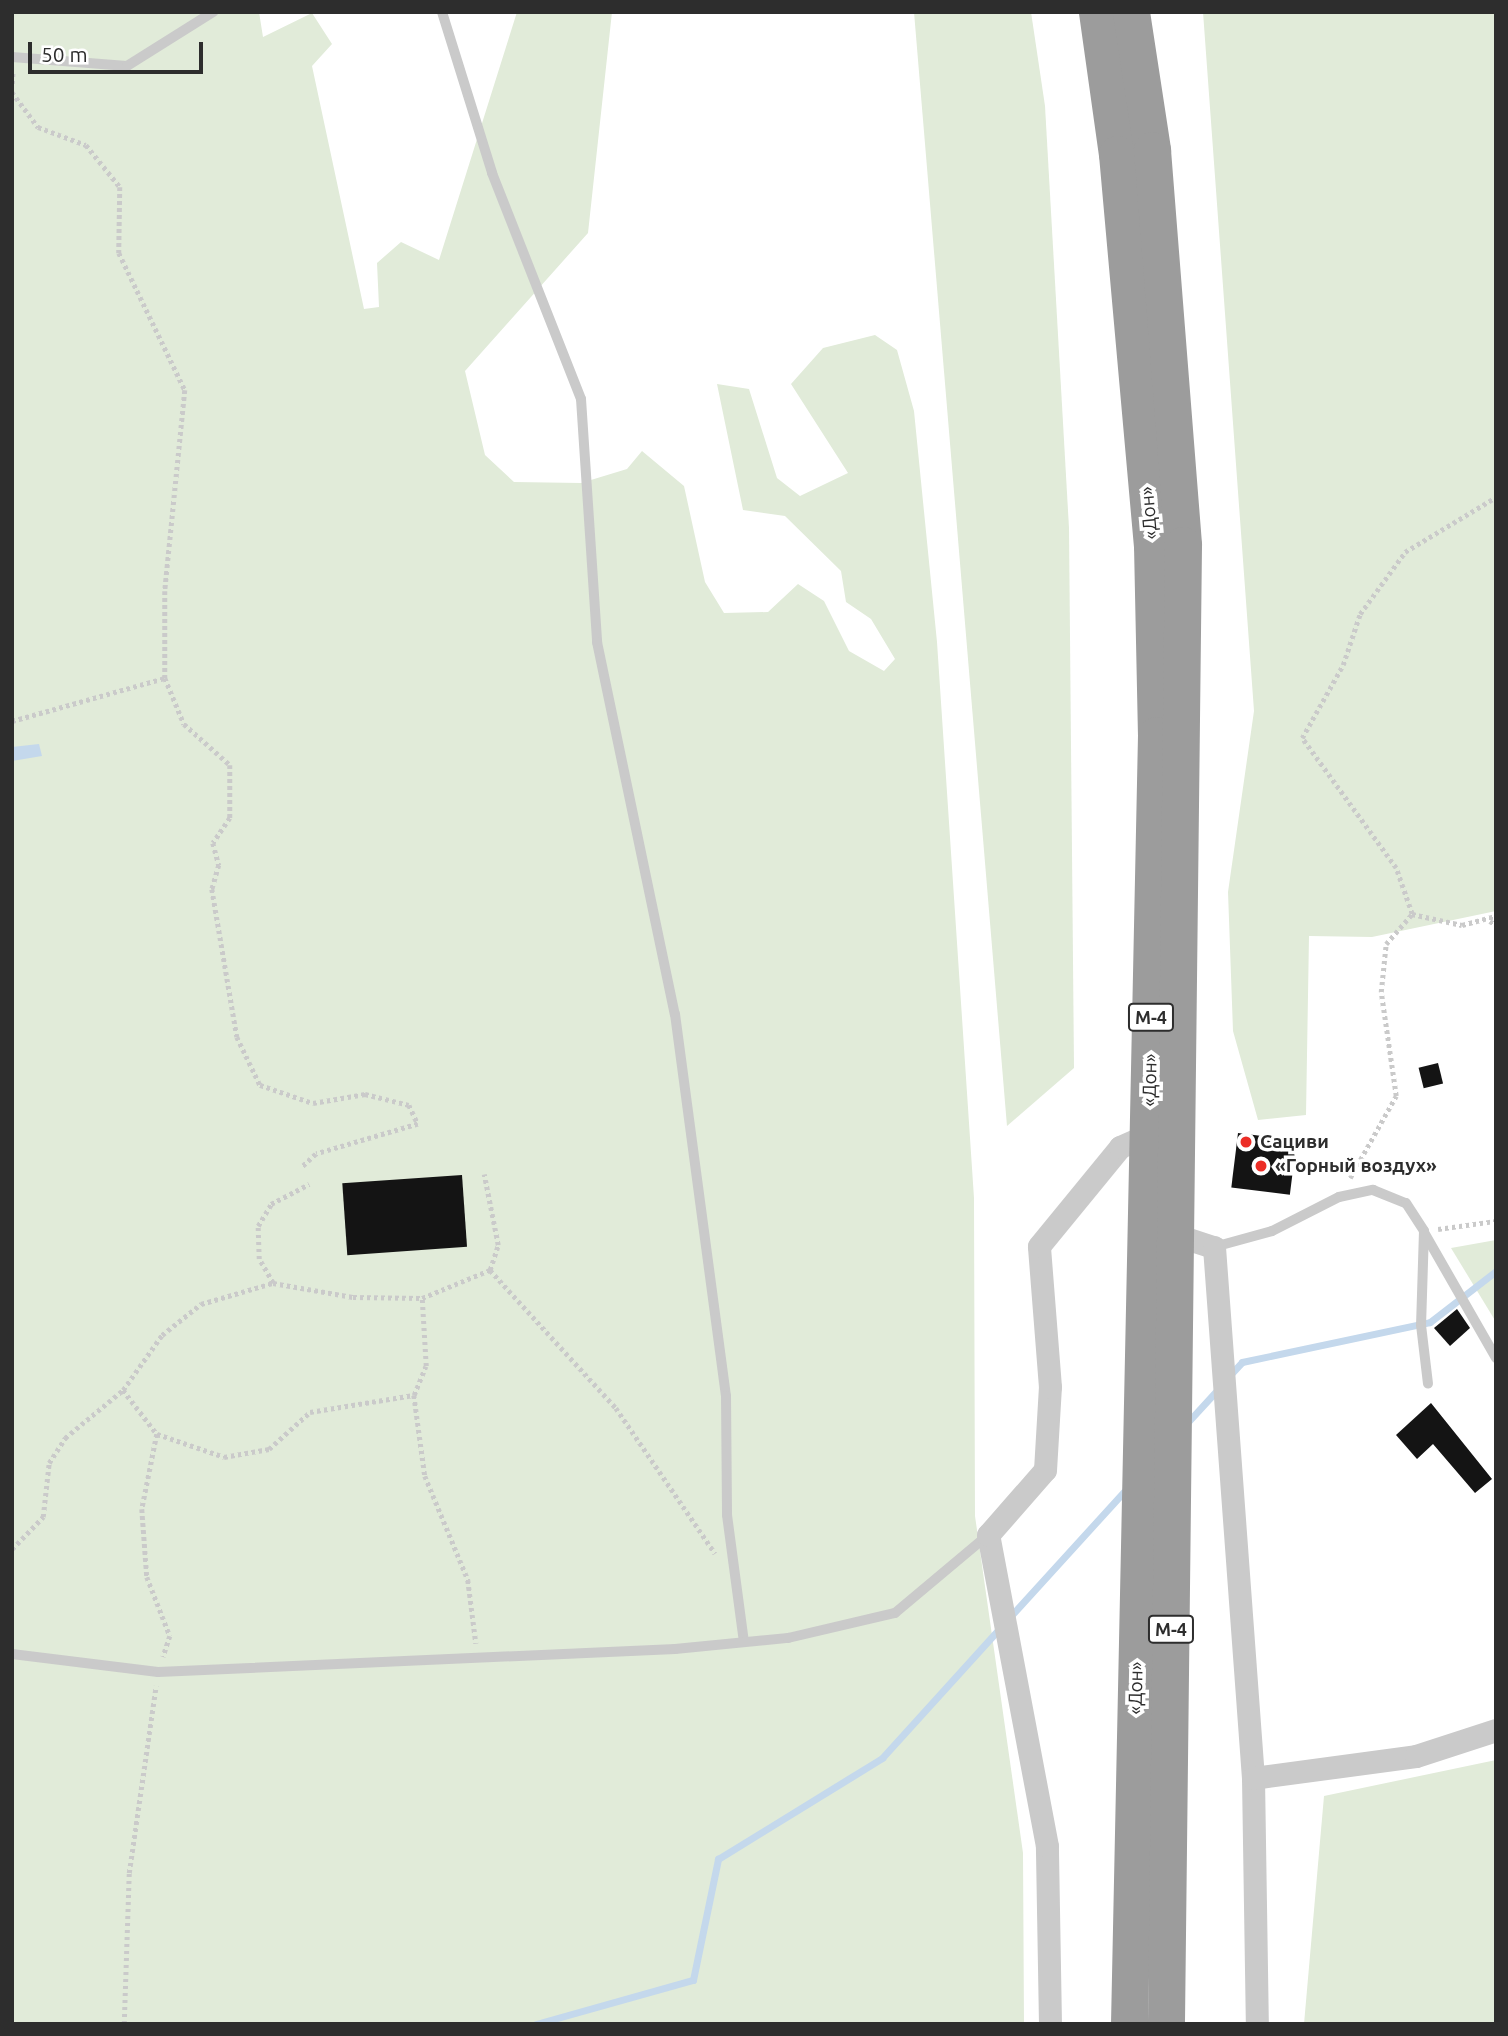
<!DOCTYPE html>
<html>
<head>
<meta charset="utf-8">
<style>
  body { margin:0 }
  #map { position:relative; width:1508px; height:2036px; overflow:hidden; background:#fff; font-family:Ubuntu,sans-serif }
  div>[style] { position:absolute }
  .green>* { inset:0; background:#e1ebd9 }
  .water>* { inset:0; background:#c4d8ec }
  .stream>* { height:7px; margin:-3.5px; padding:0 3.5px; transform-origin:3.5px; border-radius:3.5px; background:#c4d8ec }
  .building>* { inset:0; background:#141414; transform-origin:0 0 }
  .path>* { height:4.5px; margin-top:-2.25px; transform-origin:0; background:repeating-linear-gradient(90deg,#cacaca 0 3.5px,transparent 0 7px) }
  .service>* { height:10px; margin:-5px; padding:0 5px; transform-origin:5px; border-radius:5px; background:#cacaca }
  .minor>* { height:23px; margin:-11.5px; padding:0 11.5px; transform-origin:11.5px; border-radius:11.5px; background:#cacaca }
  .trunk>* { height:37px; margin:-18.5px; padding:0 18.5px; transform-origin:18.5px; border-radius:18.5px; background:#9c9c9c }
  .dots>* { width:19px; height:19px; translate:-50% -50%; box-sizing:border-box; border:4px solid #fff; border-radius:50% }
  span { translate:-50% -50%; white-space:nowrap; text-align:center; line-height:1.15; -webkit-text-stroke:7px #fff; paint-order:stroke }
  .shield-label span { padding:2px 5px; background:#fff; border:2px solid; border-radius:5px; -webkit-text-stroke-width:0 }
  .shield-label { font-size:18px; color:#2d2d2d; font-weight:700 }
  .street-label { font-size:19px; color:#2d2d2d }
  .poi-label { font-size:19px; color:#2d2d2d; font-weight:700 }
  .left { translate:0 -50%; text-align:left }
  .frame { position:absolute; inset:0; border:14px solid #2d2d2d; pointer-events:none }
  .scale { position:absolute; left:28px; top:42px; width:175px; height:32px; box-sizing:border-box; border:4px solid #2d2d2d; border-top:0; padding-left:9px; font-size:21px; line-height:24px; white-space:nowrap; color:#2d2d2d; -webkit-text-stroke:5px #fff; paint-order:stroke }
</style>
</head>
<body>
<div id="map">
  <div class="green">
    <div style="clip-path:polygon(12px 12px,259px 12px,263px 37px,312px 13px,332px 44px,312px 66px,364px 309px,379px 307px,377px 263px,401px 242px,439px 260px,517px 12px,612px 12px,588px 233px,465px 371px,485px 455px,514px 482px,581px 483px,627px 469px,642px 451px,684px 486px,705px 582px,724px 613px,768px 612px,798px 584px,824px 601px,849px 651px,884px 671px,895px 659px,871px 619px,846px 602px,841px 571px,785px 516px,743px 510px,717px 384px,749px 389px,777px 478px,800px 496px,848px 473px,791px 384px,823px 348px,875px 335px,897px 350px,914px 411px,937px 642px,974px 1198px,975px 1516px,1023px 1853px,1024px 2024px,12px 2024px)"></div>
    <div style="clip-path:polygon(914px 12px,1031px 12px,1045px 106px,1069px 528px,1074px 1068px,1007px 1126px)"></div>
    <div style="clip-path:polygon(1203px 12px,1496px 12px,1496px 911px,1372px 937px,1309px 936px,1306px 1115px,1258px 1120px,1233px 1031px,1228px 892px,1254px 711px)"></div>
    <div style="clip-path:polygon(1496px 1240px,1496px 1322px,1451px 1248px)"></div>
    <div style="clip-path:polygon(1496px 1760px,1496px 2024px,1304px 2024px,1324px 1796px)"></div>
  </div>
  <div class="water">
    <div style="clip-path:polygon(39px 744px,42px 756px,12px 761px,12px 747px)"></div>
  </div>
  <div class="stream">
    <div style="left:1229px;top:1376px;width:19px;rotate:-47deg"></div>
    <div style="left:1242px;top:1362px;width:192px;rotate:-12deg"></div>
    <div style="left:1430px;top:1322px;width:83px;rotate:-37.7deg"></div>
    <div style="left:1187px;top:1423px;width:47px;rotate:-47.6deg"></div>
    <div style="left:1008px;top:1619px;width:177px;rotate:-47.7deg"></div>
    <div style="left:536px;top:2024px;width:163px;rotate:-15.7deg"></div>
    <div style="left:693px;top:1980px;width:124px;rotate:-78.3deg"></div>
    <div style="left:718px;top:1859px;width:193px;rotate:-31.6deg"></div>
    <div style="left:882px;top:1758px;width:176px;rotate:-47.8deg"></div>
  </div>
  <div class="building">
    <div style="left:1438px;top:1063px;width:21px;height:20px;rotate:76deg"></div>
    <div style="left:1238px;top:1133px;width:59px;height:55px;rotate:7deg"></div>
    <div style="left:462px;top:1175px;width:72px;height:120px;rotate:86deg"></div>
    <div style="clip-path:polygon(1457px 1309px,1470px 1328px,1450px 1346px,1434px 1328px)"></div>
    <div style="clip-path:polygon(1431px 1403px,1492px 1479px,1475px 1493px,1433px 1444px,1417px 1459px,1396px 1435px)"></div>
  </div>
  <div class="path">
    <div style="left:12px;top:84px;width:13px;rotate:-86deg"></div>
    <div style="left:12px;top:92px;width:44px;rotate:53.4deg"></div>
    <div style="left:38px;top:127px;width:51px;rotate:20.6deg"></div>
    <div style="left:86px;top:145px;width:54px;rotate:51deg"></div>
    <div style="left:120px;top:187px;width:66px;rotate:90.9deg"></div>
    <div style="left:119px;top:253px;width:152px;rotate:64.3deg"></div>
    <div style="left:185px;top:390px;width:202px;rotate:95.7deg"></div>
    <div style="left:165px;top:591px;width:87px;rotate:90deg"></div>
    <div style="left:165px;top:678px;width:50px;rotate:67.6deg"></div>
    <div style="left:184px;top:724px;width:62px;rotate:41.7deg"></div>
    <div style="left:230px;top:765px;width:53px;rotate:90deg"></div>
    <div style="left:230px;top:818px;width:30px;rotate:124deg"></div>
    <div style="left:213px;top:843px;width:23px;rotate:75deg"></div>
    <div style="left:219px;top:865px;width:25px;rotate:106deg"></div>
    <div style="left:212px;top:889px;width:150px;rotate:80.4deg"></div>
    <div style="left:237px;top:1037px;width:53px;rotate:64.4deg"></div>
    <div style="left:260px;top:1085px;width:56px;rotate:18.8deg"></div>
    <div style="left:313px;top:1103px;width:53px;rotate:-9.8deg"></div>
    <div style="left:365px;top:1094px;width:45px;rotate:14deg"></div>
    <div style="left:409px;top:1105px;width:21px;rotate:65deg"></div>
    <div style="left:418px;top:1124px;width:106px;rotate:163.6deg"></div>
    <div style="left:316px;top:1154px;width:18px;rotate:137deg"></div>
    <div style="left:12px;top:721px;width:159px;rotate:-15.7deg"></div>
    <div style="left:1412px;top:914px;width:49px;rotate:-109.2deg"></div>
    <div style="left:1396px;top:868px;width:160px;rotate:-125.9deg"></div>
    <div style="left:1302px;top:738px;width:84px;rotate:-60.7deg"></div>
    <div style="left:1343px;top:665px;width:54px;rotate:-71.6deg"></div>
    <div style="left:1360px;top:614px;width:77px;rotate:-54deg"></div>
    <div style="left:1405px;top:552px;width:106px;rotate:-31.1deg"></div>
    <div style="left:1490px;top:921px;width:7px;rotate:34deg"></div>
    <div style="left:1350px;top:1178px;width:94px;rotate:-60.7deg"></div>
    <div style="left:1396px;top:1096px;width:105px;rotate:-98.2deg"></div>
    <div style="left:1381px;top:992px;width:48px;rotate:-84.1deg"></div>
    <div style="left:1386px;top:944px;width:40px;rotate:-49deg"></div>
    <div style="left:1412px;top:914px;width:51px;rotate:12.4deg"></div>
    <div style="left:1462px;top:925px;width:35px;rotate:-15deg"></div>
    <div style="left:1438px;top:1229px;width:59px;rotate:-7.9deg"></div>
    <div style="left:490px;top:1270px;width:187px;rotate:47.6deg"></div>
    <div style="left:616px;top:1408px;width:176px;rotate:55.7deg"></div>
    <div style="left:273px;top:1283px;width:28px;rotate:-120deg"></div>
    <div style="left:259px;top:1259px;width:33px;rotate:-92deg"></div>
    <div style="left:258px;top:1226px;width:26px;rotate:-59deg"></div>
    <div style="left:271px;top:1204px;width:43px;rotate:-27.8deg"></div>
    <div style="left:123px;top:1390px;width:56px;rotate:52.3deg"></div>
    <div style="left:157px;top:1434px;width:71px;rotate:18.9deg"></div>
    <div style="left:224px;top:1457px;width:46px;rotate:-10.1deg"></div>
    <div style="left:269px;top:1449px;width:55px;rotate:-42.1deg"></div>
    <div style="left:310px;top:1412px;width:105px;rotate:-9.3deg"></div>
    <div style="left:414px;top:1395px;width:31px;rotate:-68deg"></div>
    <div style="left:426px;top:1366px;width:68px;rotate:-93.4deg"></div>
    <div style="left:414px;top:1395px;width:82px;rotate:82.3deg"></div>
    <div style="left:425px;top:1476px;width:113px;rotate:67.5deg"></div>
    <div style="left:468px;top:1580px;width:64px;rotate:82.8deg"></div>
    <div style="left:157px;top:1434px;width:76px;rotate:101.3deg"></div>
    <div style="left:142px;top:1509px;width:68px;rotate:85.8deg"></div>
    <div style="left:147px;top:1577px;width:63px;rotate:68.7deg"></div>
    <div style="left:170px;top:1636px;width:22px;rotate:108deg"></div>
    <div style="left:12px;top:1549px;width:45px;rotate:-45.9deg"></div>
    <div style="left:43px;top:1517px;width:54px;rotate:-83.7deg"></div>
    <div style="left:49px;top:1463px;width:30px;rotate:-57deg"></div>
    <div style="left:65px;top:1438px;width:75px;rotate:-39.6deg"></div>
    <div style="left:123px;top:1390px;width:67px;rotate:-54.7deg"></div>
    <div style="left:162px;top:1335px;width:50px;rotate:-38.5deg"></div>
    <div style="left:201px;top:1304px;width:75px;rotate:-16.3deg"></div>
    <div style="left:273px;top:1283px;width:81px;rotate:9.9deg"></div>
    <div style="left:353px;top:1297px;width:69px;rotate:0.8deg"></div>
    <div style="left:422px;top:1298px;width:74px;rotate:-22.4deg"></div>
    <div style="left:490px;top:1270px;width:26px;rotate:-72deg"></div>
    <div style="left:498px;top:1245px;width:72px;rotate:-101.2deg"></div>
    <div style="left:124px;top:2024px;width:151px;rotate:-88.1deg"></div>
    <div style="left:129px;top:1873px;width:189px;rotate:-81.8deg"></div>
  </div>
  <div class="service">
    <div style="left:442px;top:12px;width:169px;rotate:72.7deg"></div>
    <div style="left:492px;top:173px;width:243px;rotate:68.5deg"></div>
    <div style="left:581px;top:399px;width:244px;rotate:86.2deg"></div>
    <div style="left:597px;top:642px;width:380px;rotate:78.2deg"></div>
    <div style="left:675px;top:1014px;width:385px;rotate:82.4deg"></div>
    <div style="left:726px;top:1396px;width:119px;rotate:89.5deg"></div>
    <div style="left:727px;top:1515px;width:128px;rotate:82.4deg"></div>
    <div style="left:12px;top:57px;width:115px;rotate:4.5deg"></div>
    <div style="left:127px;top:66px;width:102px;rotate:-32.1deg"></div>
    <div style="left:1425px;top:1234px;width:143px;rotate:60.2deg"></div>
    <div style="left:1214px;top:1247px;width:60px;rotate:-15.4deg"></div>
    <div style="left:1272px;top:1231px;width:75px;rotate:-26.9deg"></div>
    <div style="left:1339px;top:1197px;width:35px;rotate:-12deg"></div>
    <div style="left:1373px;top:1190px;width:35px;rotate:22deg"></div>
    <div style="left:1406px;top:1203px;width:33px;rotate:57deg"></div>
    <div style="left:1424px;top:1231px;width:94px;rotate:91.8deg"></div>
    <div style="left:1421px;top:1325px;width:59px;rotate:83.2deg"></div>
    <div style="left:12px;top:1654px;width:147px;rotate:7deg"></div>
    <div style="left:158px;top:1672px;width:518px;rotate:-2.55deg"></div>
    <div style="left:675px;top:1649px;width:114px;rotate:-5.6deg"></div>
    <div style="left:788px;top:1638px;width:110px;rotate:-13.2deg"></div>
    <div style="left:895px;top:1613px;width:121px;rotate:-40deg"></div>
  </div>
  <div class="minor">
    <div style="left:1176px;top:1235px;width:40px;rotate:18deg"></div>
    <div style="left:1214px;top:1247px;width:532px;rotate:85.8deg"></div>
    <div style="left:1253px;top:1778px;width:246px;rotate:89.1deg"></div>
    <div style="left:1253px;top:1778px;width:164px;rotate:-7.7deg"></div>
    <div style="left:1416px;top:1756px;width:84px;rotate:-18deg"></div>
    <div style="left:1050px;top:2024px;width:178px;rotate:-91deg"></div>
    <div style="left:1047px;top:1846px;width:317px;rotate:-100.7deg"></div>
    <div style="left:988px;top:1535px;width:86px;rotate:-48.8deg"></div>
    <div style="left:1045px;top:1470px;width:83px;rotate:-86.6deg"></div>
    <div style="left:1050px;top:1387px;width:141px;rotate:-94.5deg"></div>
    <div style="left:1039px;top:1246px;width:128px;rotate:-50.7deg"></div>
    <div style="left:1120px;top:1147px;width:32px;rotate:-24deg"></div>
  </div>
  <div class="trunk">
    <div style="left:1097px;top:12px;width:143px;rotate:82deg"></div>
    <div style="left:1117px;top:154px;width:393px;rotate:84.9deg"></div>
    <div style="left:1152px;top:545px;width:190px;rotate:88.8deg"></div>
    <div style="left:1156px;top:735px;width:1289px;rotate:91.2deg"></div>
    <div style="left:1131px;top:12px;width:140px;rotate:81.3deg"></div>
    <div style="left:1152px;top:150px;width:396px;rotate:85.5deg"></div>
    <div style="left:1183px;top:545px;width:1479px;rotate:90.66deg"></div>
  </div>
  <div class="dots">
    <div style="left:1246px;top:1142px;background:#ec2d26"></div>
    <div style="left:1261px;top:1166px;background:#ec2d26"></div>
  </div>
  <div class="shield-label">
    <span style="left:1151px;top:1017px">М-4</span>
    <span style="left:1171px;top:1629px">М-4</span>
  </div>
  <div class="street-label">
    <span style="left:1149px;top:513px;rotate:-95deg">«Дон»</span>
    <span style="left:1150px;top:1080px;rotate:-89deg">«Дон»</span>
    <span style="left:1136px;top:1688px;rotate:-89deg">«Дон»</span>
  </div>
  <div class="poi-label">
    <span class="left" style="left:1260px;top:1142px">Сациви</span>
    <span class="left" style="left:1275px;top:1166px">«Горный воздух»</span>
  </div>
  <div class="frame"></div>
  <div class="scale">50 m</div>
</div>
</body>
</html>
